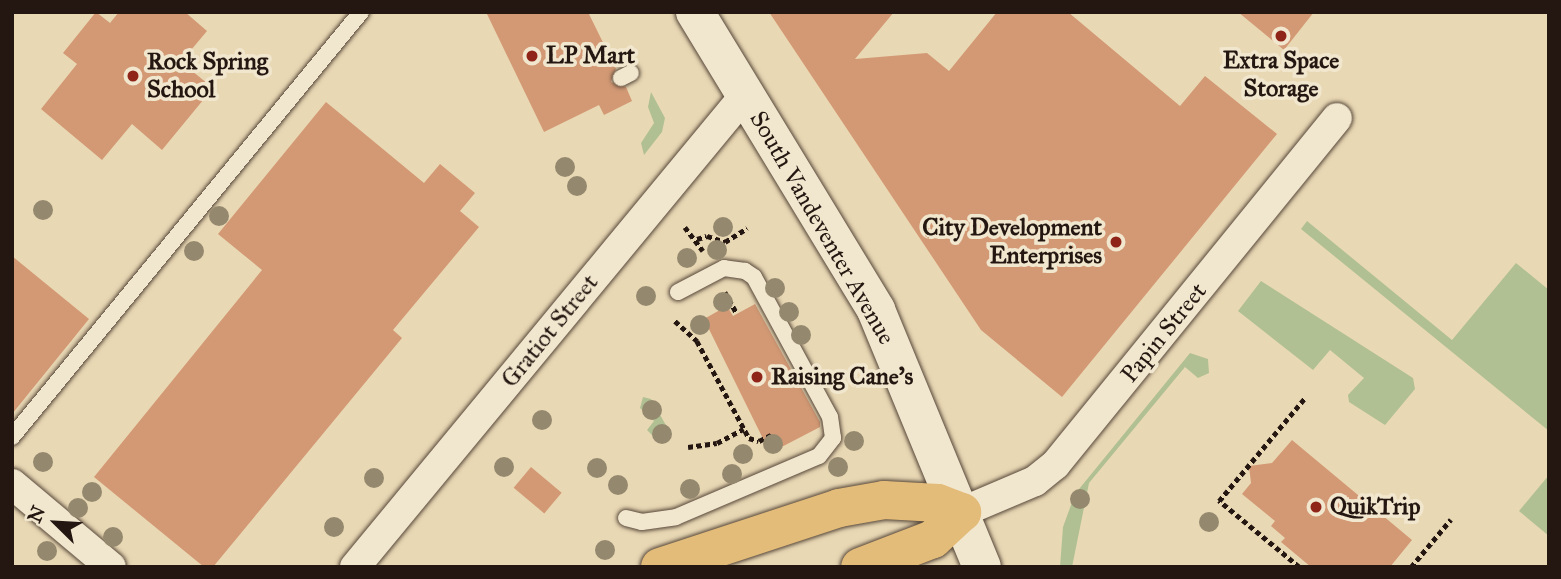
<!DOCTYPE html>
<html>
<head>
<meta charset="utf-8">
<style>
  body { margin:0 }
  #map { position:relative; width:1561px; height:579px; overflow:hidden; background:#e9d8b4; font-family:"IM FELL Great Primer",serif }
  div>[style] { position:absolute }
  .green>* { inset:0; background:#b0c092 }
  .building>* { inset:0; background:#d39975; transform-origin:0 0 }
  .path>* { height:4.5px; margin-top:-2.25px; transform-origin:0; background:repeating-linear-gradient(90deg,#241610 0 5px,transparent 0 8.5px) }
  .roads { filter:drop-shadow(0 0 2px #554639) drop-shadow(0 0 2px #554639) }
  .service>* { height:16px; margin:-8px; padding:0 8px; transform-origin:8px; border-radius:8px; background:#f1e6ce }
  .minor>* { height:30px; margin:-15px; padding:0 15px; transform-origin:15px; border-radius:15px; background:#f1e6ce }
  .secondary>* { height:38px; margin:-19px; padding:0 19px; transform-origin:19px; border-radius:19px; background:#f1e6ce }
  .motorway>* { height:38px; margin:-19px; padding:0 19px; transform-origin:19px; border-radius:19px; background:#e4bc7a }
  .trees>* { width:20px; height:20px; margin:-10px; border-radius:50%; background:#94896f }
  .dots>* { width:19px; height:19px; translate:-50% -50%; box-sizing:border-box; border:4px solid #f1e6ce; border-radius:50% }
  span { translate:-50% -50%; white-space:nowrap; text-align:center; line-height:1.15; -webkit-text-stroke:7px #f1e6ce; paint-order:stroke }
  .poi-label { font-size:24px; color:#241610; font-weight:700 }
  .left { translate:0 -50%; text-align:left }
  .right { translate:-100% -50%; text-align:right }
  .street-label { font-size:24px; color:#241610 }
  .frame { position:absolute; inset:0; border:14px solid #241610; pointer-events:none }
  .north { position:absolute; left:21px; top:488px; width:70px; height:70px; -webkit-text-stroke:5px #f1e6ce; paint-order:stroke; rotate:294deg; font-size:19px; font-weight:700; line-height:28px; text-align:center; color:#241610 }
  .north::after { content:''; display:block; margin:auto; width:24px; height:32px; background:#241610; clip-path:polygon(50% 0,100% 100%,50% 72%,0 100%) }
</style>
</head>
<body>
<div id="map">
  <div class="green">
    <div style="clip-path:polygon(651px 92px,665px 118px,662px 132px,644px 155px,641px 143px,654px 123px,648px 107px)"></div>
    <div style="clip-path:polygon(1307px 221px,1452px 340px,1516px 263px,1549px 290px,1549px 431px,1301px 229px)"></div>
    <div style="clip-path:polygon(1261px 281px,1413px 378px,1415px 389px,1385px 425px,1349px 402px,1348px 395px,1364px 378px,1330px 350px,1313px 370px,1238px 311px)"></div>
    <div style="clip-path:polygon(1190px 353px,1208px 359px,1209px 373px,1198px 378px,1185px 367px,1089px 483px,1072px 567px,1060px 567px,1063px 527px,1075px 494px)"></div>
    <div style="clip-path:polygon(643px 397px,651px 399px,671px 434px,668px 442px,659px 442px,647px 430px,654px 421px,640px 408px)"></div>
    <div style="clip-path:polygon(1549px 475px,1549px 536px,1519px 511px)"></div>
  </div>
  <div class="building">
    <div style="clip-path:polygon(96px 12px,110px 23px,119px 12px,185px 12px,207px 31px,181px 62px,213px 88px,162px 150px,132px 124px,102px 160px,41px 109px,77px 64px,63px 53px)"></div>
    <div style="clip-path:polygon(486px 12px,588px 12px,616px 69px,611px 82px,626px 87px,632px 101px,604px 115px,599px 105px,544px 132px)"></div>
    <div style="clip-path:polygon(769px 12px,894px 12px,855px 59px,927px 53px,949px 71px,997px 12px,1068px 12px,1180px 106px,1205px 76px,1277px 134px,1062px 397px,981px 330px)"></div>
    <div style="clip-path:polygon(1238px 12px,1314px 12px,1284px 50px)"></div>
    <div style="clip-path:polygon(326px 102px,424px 183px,440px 164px,475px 193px,460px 211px,479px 227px,393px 330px,402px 338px,213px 567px,204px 567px,94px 477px,262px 270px,218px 234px)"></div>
    <div style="clip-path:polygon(12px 256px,89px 319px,12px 414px)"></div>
    <div style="clip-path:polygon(755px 304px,820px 422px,820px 427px,770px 453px,704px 319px,727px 306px,733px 316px)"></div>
    <div style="clip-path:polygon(1292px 440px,1412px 540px,1390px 567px,1311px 567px,1281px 542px,1285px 538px,1271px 526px,1275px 521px,1242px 494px,1251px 483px,1249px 466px,1272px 463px)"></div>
    <div style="left:531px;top:467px;width:40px;height:27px;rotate:40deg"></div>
  </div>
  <div class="path">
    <div style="left:685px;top:227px;width:30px;rotate:53deg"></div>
    <div style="left:697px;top:239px;width:10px;rotate:-17deg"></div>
    <div style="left:707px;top:236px;width:19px;rotate:18deg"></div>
    <div style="left:725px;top:242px;width:26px;rotate:-32deg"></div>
    <div style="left:725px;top:292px;width:25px;rotate:61deg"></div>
    <div style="left:675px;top:321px;width:30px;rotate:42deg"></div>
    <div style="left:697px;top:341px;width:110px;rotate:61.8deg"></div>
    <div style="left:749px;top:438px;width:10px;rotate:17deg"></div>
    <div style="left:759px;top:441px;width:16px;rotate:-27deg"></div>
    <div style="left:688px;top:447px;width:29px;rotate:-8deg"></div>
    <div style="left:717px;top:443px;width:30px;rotate:-28deg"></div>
    <div style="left:1299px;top:567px;width:104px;rotate:-140.5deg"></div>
    <div style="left:1219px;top:501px;width:133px;rotate:-50.2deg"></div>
    <div style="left:1411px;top:567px;width:62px;rotate:-50.2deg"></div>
  </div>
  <div class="roads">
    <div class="service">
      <div style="left:621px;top:78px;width:11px;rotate:-27deg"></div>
      <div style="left:12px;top:437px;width:550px;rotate:-50.61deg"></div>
      <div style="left:626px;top:518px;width:16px;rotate:14deg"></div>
      <div style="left:642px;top:522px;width:34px;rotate:-8deg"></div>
      <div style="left:676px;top:517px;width:155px;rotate:-23.1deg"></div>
      <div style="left:819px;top:456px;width:23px;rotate:-52deg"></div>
      <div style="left:833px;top:438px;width:21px;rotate:-98deg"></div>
      <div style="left:830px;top:417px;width:159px;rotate:-118.5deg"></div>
      <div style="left:754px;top:277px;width:11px;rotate:-146deg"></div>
      <div style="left:745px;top:271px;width:21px;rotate:-172deg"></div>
      <div style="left:724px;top:268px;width:52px;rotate:152.4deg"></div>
    </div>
    <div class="minor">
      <div style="left:12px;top:484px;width:129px;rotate:40deg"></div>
      <div style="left:962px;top:512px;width:79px;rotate:-23deg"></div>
      <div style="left:1035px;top:481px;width:26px;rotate:-39deg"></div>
      <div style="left:1055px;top:465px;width:447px;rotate:-50.9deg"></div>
      <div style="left:355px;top:567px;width:612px;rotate:-50.43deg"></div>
    </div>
    <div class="secondary">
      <div style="left:695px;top:12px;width:349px;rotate:58.7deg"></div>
      <div style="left:876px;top:310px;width:278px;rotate:67.6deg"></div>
    </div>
    <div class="motorway">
      <div style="left:660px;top:567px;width:188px;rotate:-18.2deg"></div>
      <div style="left:839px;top:508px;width:46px;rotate:-10.1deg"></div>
      <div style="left:884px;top:500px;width:54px;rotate:3.2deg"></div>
      <div style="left:938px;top:503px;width:26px;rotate:21deg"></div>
      <div style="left:962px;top:512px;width:40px;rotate:137deg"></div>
      <div style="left:933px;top:539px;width:78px;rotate:159deg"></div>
    </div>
  </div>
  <div class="trees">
    <div style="left:565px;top:167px"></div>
    <div style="left:577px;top:186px"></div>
    <div style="left:43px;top:210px"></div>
    <div style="left:219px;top:216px"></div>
    <div style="left:723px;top:227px"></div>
    <div style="left:717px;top:250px"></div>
    <div style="left:194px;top:251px"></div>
    <div style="left:687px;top:258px"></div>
    <div style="left:775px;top:288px"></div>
    <div style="left:646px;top:296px"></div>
    <div style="left:723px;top:302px"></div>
    <div style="left:789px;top:312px"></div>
    <div style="left:700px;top:325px"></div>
    <div style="left:801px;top:335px"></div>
    <div style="left:652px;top:410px"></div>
    <div style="left:542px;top:420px"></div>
    <div style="left:662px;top:434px"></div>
    <div style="left:854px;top:441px"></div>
    <div style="left:773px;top:444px"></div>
    <div style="left:743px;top:454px"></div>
    <div style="left:43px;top:462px"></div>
    <div style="left:504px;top:467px"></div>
    <div style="left:838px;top:467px"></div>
    <div style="left:597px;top:468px"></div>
    <div style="left:732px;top:474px"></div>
    <div style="left:374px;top:478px"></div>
    <div style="left:618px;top:485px"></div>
    <div style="left:690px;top:489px"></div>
    <div style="left:92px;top:492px"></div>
    <div style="left:1080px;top:499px"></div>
    <div style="left:78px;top:508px"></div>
    <div style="left:1209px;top:522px"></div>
    <div style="left:334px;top:527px"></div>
    <div style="left:113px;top:537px"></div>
    <div style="left:605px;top:550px"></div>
    <div style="left:47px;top:551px"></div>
  </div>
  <div class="dots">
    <div style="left:1281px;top:36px;background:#8f2418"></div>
    <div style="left:532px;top:56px;background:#8f2418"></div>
    <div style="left:133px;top:76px;background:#8f2418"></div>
    <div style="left:1116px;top:242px;background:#8f2418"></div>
    <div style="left:757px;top:377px;background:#8f2418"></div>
    <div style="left:1316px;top:507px;background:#8f2418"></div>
  </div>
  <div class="poi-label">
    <span class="left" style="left:546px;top:56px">LP Mart</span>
    <span style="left:1281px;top:75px">Extra Space<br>Storage</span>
    <span class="left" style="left:147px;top:76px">Rock Spring<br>School</span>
    <span class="right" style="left:1102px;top:242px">City Development<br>Enterprises</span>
    <span class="left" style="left:771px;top:377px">Raising Cane's</span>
    <span class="left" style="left:1330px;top:507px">QuikTrip</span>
  </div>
  <div class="street-label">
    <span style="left:822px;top:228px;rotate:60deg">South Vandeventer Avenue</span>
    <span style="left:550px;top:331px;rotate:-51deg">Gratiot Street</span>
    <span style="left:1164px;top:333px;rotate:-51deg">Papin Street</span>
  </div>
  <div class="frame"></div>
  <div class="north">N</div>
</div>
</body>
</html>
